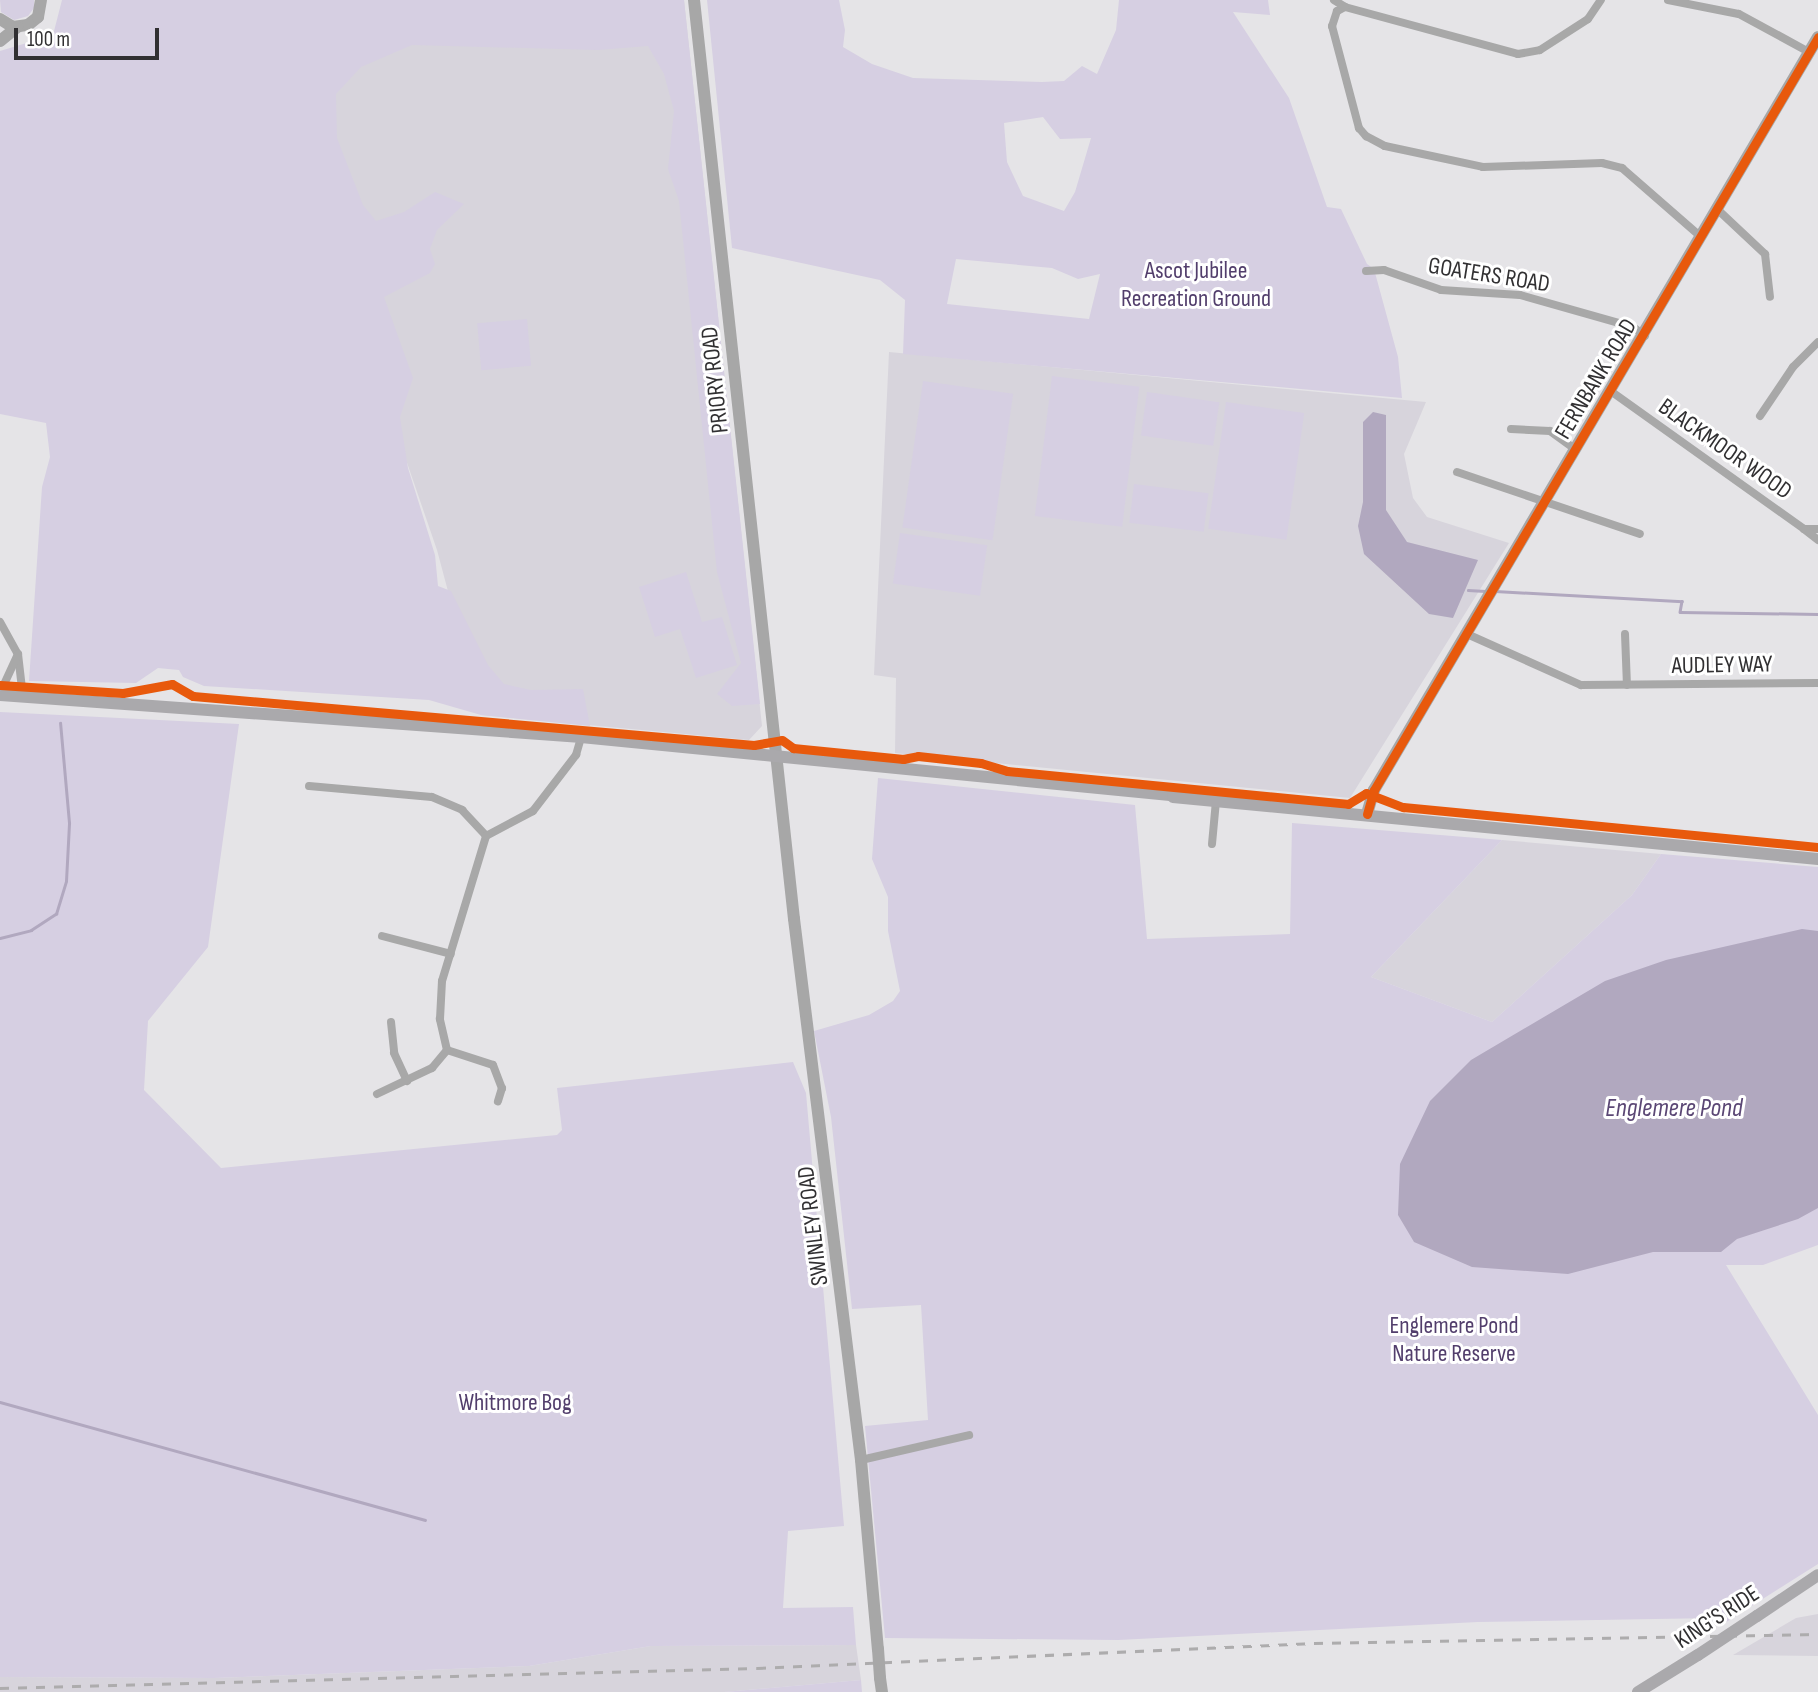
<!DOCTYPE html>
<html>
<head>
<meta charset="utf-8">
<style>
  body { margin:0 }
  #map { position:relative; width:1818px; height:1692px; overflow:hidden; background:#e5e4e7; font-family:"Sofia Sans Condensed",sans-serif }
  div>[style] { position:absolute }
  .built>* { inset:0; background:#d7d4dc }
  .green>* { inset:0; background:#d6cfe2; transform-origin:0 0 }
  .water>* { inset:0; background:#b1a8bf }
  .stream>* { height:2.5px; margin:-1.25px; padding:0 1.25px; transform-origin:1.25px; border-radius:1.25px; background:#b1a8bf }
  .street>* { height:8px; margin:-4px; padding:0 4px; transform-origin:4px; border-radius:4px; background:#a8a8a8 }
  .secondary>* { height:12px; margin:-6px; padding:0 6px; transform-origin:6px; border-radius:6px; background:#a7a7a7 }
  .primary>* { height:12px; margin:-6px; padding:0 6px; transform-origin:6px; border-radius:6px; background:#aaa9ac }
  .rail>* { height:2.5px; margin-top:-1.25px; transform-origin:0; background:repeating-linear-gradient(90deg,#adacad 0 9px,transparent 0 18px) }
  .secondary-bridge>* { height:12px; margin:-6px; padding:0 6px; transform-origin:6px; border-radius:6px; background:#a7a7a7 }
  .primary-bridge>* { height:12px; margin:-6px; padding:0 6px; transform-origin:6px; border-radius:6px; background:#aaa9ac }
  .cycleway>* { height:9px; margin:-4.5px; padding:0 4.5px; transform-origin:4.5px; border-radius:4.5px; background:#e8590c }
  span { translate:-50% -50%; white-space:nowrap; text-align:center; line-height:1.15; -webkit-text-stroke:6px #fff; paint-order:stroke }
  .park-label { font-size:24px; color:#523e6c }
  .street-label { font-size:24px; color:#313032 }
  .water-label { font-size:26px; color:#5b4775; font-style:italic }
  .scale { position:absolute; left:14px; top:28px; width:145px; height:32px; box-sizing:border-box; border:4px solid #313032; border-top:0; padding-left:9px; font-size:21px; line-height:24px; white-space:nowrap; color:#313032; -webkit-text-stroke:5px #fff; paint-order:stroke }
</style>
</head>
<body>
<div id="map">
  <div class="built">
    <div style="clip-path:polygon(248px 0,684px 0,762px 726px,749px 740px,481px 715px,437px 550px)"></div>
    <div style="clip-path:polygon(889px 352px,1426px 402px,1404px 454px,1413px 498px,1427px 517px,1509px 543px,1350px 798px,895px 753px,896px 678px,874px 675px)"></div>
    <div style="clip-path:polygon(1502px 840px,1661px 854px,1632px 895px,1492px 1022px,1371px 977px)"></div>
    <div style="clip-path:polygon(1818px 1614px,1818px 1656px,1733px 1655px,1796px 1618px)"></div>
    <div style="clip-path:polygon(856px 1645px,861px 1680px,724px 1692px,0 1692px,0 1677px,214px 1678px,529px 1666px,651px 1646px)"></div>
  </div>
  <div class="green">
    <div style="clip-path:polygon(0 0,34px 0,34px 8px,28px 16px,14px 20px,1px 12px)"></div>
    <div style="clip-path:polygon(62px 0,684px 0,760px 704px,732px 706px,717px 694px,741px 663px,717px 572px,679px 201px,668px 169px,674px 111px,664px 74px,648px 46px,598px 50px,412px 45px,361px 67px,336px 94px,337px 138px,363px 205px,376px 221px,404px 212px,435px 192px,464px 204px,437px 230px,430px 249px,435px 264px,430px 273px,384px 297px,413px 378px,400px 417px,408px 468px,435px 555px,438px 586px,451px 591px,488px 665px,504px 684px,531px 690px,583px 689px,590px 726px,481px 715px,429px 700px,204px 686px,183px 677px,179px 670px,168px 669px,158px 668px,136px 683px,29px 681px,42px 487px,50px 457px,46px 423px,0 414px,0 51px,53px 35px)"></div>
    <div style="clip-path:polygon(evenodd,707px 0,839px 0,845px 30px,843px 47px,872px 64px,913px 78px,1042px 82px,1064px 81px,1082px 66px,1097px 74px,1116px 30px,1119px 0,1268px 0,1270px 15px,1233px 12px,1289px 98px,1327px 207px,1341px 209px,1367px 264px,1374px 269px,1398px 357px,1402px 398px,903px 354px,905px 300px,880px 280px,732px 248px,707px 0,1043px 117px,1060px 139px,1091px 138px,1075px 192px,1064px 211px,1023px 196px,1007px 162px,1004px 123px,1043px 117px,707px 0,956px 259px,1052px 268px,1078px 279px,1100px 274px,1089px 319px,947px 304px,956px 259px)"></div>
    <div style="left:527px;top:319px;width:47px;height:50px;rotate:85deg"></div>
    <div style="left:1052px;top:376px;width:88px;height:141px;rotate:7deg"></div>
    <div style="left:923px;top:381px;width:91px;height:148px;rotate:8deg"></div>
    <div style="left:1147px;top:392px;width:73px;height:44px;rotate:8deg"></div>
    <div style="left:1226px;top:402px;width:79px;height:128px;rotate:8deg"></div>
    <div style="left:1134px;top:484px;width:75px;height:39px;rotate:7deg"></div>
    <div style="left:900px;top:533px;width:88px;height:51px;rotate:8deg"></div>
    <div style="clip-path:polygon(686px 572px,702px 622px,722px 617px,737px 665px,696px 678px,680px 629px,655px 637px,639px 587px)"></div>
    <div style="clip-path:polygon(0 712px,239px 724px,208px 947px,148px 1021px,144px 1090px,221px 1168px,557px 1135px,562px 1130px,557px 1088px,793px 1062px,806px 1093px,844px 1526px,788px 1531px,783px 1608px,853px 1607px,856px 1645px,651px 1646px,529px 1666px,214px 1678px,0 1677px)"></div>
    <div style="clip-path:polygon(878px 778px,1135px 805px,1147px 939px,1290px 934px,1292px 823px,1502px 840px,1371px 977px,1492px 1022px,1632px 895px,1661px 854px,1818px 867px,1818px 1245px,1763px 1265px,1726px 1265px,1818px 1415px,1818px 1564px,1720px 1626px,1714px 1618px,1478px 1622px,1118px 1640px,885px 1638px,865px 1426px,928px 1420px,921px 1305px,852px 1309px,831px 1117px,814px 1031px,869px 1015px,893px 1001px,900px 991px,888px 931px,888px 897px,872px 859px)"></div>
    <div style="clip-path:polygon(861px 1680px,862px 1692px,724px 1692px)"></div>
  </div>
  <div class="water">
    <div style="clip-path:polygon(1373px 412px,1386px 415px,1386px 510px,1407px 542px,1478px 560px,1453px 618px,1429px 614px,1364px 554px,1358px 526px,1363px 502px,1363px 422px)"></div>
    <div style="clip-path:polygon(1802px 929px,1818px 931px,1818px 1208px,1798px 1219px,1737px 1239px,1721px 1252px,1653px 1252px,1568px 1274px,1472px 1267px,1414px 1242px,1398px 1215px,1400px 1164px,1430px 1101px,1471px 1060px,1605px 981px,1666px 960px)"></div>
  </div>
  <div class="stream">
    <div style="left:1468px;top:590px;width:17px;rotate:3deg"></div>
    <div style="left:1495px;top:591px;width:187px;rotate:3.1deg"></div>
    <div style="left:1682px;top:601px;width:11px;rotate:100deg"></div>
    <div style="left:1680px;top:612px;width:138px;rotate:0.8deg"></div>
    <div style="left:0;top:938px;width:32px;rotate:-14deg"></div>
    <div style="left:31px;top:930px;width:30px;rotate:-33deg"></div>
    <div style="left:56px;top:914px;width:34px;rotate:-73deg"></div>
    <div style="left:66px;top:881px;width:58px;rotate:-87deg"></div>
    <div style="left:69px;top:823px;width:100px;rotate:-95.1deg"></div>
    <div style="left:0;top:1402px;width:441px;rotate:15.5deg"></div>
  </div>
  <div class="street">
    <div style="left:1334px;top:0;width:13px;rotate:32deg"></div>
    <div style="left:1345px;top:7px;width:179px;rotate:15.2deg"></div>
    <div style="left:1518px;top:54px;width:22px;rotate:-10deg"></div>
    <div style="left:1540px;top:50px;width:57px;rotate:-32.9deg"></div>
    <div style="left:1588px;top:19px;width:23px;rotate:-56deg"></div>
    <div style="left:1668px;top:0;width:72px;rotate:11.2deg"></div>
    <div style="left:1739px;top:14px;width:80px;rotate:28.5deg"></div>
    <div style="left:1345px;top:7px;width:9px;rotate:153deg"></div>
    <div style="left:1337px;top:11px;width:16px;rotate:108deg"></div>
    <div style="left:1332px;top:26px;width:106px;rotate:75.2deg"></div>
    <div style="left:1359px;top:128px;width:11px;rotate:49deg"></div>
    <div style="left:1366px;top:136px;width:21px;rotate:28deg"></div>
    <div style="left:1385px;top:146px;width:100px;rotate:12.1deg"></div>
    <div style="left:1483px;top:167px;width:119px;rotate:-1.9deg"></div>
    <div style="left:1602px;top:163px;width:21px;rotate:14deg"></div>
    <div style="left:1622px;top:168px;width:105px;rotate:41.1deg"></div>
    <div style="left:1717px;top:209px;width:66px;rotate:43.2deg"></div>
    <div style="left:1765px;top:254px;width:43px;rotate:83.4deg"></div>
    <div style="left:1366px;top:271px;width:18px;rotate:-3deg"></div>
    <div style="left:1384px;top:270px;width:60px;rotate:19.3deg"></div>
    <div style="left:1441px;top:290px;width:79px;rotate:3.6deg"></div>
    <div style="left:1520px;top:295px;width:117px;rotate:15.8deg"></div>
    <div style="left:1633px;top:327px;width:15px;rotate:37deg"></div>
    <div style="left:1612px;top:392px;width:236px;rotate:35.5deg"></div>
    <div style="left:1804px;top:529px;width:14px"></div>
    <div style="left:1760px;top:416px;width:59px;rotate:-56deg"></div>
    <div style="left:1793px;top:367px;width:35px;rotate:-45deg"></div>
    <div style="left:1511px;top:429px;width:39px;rotate:3deg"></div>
    <div style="left:1550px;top:431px;width:32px;rotate:36deg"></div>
    <div style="left:1457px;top:472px;width:193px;rotate:18.7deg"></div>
    <div style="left:1804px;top:529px;width:18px;rotate:38deg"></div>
    <div style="left:0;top:622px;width:37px;rotate:61deg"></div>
    <div style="left:18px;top:654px;width:43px;rotate:83.4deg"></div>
    <div style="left:1467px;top:634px;width:125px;rotate:24.1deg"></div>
    <div style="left:1581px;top:685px;width:237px;rotate:-0.5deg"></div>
    <div style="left:1625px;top:634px;width:51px;rotate:87.8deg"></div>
    <div style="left:0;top:693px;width:43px;rotate:-65.2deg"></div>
    <div style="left:309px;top:786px;width:123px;rotate:5.1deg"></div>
    <div style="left:432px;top:797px;width:33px;rotate:23deg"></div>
    <div style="left:462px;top:810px;width:35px;rotate:47deg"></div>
    <div style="left:1212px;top:844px;width:43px;rotate:-84.7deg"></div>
    <div style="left:382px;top:936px;width:71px;rotate:14.6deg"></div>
    <div style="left:391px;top:1022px;width:31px;rotate:84deg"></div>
    <div style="left:394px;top:1053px;width:31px;rotate:65deg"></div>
    <div style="left:447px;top:1050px;width:32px;rotate:-103deg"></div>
    <div style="left:440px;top:1019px;width:38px;rotate:-87deg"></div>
    <div style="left:442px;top:981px;width:152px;rotate:-73.1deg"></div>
    <div style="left:486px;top:836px;width:53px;rotate:-28deg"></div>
    <div style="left:533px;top:811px;width:71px;rotate:-52.5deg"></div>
    <div style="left:576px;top:755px;width:19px;rotate:-74deg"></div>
    <div style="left:447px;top:1050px;width:48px;rotate:18.1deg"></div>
    <div style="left:493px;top:1065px;width:25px;rotate:69deg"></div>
    <div style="left:502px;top:1088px;width:14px;rotate:107deg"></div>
    <div style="left:377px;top:1094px;width:61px;rotate:-25.3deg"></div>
    <div style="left:432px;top:1068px;width:23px;rotate:-50deg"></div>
    <div style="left:861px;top:1460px;width:111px;rotate:-13deg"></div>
  </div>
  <div class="secondary">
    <div style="left:694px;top:0;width:924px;rotate:83.79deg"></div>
    <div style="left:794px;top:919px;width:545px;rotate:82.94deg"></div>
    <div style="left:861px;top:1460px;width:190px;rotate:84.9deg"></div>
    <div style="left:0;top:19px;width:15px;rotate:32deg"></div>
    <div style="left:13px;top:27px;width:15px;rotate:-8deg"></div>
    <div style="left:28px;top:25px;width:13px;rotate:-39deg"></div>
    <div style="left:38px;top:17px;width:17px;rotate:-80deg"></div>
    <div style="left:0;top:41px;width:22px;rotate:-39deg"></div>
    <div style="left:1367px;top:814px;width:25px;rotate:-74deg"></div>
    <div style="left:1374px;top:790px;width:874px;rotate:-59.47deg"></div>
    <div style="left:880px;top:1678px;width:14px;rotate:82deg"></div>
  </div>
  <div class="primary">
    <div style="left:0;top:695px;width:583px;rotate:4.13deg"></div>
    <div style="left:581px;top:737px;width:602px;rotate:5.63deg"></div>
    <div style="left:1173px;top:797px;width:648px;rotate:5.49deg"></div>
    <div style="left:1757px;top:1616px;width:73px;rotate:-33.9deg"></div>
    <div style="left:1638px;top:1692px;width:70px;rotate:-31.7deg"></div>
  </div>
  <div class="rail">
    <div style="left:0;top:1688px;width:757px;rotate:-1.51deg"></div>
    <div style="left:757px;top:1668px;width:558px;rotate:-2.57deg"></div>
    <div style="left:1314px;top:1643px;width:504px;rotate:-1.02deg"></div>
  </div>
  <div class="secondary-bridge">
    <div style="left:878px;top:1649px;width:29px;rotate:86deg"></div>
  </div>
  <div class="primary-bridge">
    <div style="left:1698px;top:1655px;width:71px;rotate:-33.5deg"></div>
  </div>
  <div class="cycleway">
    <div style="left:0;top:685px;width:123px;rotate:3.7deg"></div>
    <div style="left:123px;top:693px;width:50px;rotate:-10.4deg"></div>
    <div style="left:172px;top:684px;width:24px;rotate:30deg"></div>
    <div style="left:193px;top:696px;width:563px;rotate:4.99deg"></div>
    <div style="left:754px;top:745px;width:28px;rotate:-10deg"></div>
    <div style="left:782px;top:740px;width:14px;rotate:36deg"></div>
    <div style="left:793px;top:748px;width:111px;rotate:5.7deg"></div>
    <div style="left:903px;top:759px;width:15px;rotate:-11deg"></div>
    <div style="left:918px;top:756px;width:63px;rotate:6.3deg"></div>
    <div style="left:981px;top:763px;width:27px;rotate:17deg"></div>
    <div style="left:1007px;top:771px;width:343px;rotate:5.5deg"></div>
    <div style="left:1348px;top:804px;width:21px;rotate:-31deg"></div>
    <div style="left:1366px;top:793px;width:40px;rotate:21deg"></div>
    <div style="left:1403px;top:807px;width:417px;rotate:5.5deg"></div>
    <div style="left:1367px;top:814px;width:25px;rotate:-74deg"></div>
    <div style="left:1374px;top:790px;width:874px;rotate:-59.47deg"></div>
  </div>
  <div class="park-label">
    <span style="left:1196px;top:285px">Ascot Jubilee<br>Recreation Ground</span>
    <span style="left:1454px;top:1340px">Englemere Pond<br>Nature Reserve</span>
    <span style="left:515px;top:1403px">Whitmore Bog</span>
  </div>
  <div class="street-label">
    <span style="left:1489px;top:275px;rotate:9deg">GOATERS ROAD</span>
    <span style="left:1596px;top:379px;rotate:-59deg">FERNBANK ROAD</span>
    <span style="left:715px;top:380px;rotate:-96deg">PRIORY ROAD</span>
    <span style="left:1725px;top:449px;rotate:35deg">BLACKMOOR WOOD</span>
    <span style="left:1722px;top:665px;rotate:-1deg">AUDLEY WAY</span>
    <span style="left:813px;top:1226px;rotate:-97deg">SWINLEY ROAD</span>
    <span style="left:1717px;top:1617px;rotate:-33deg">KING'S RIDE</span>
  </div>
  <div class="water-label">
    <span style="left:1674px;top:1109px">Englemere Pond</span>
  </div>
  <div class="scale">100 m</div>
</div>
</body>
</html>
